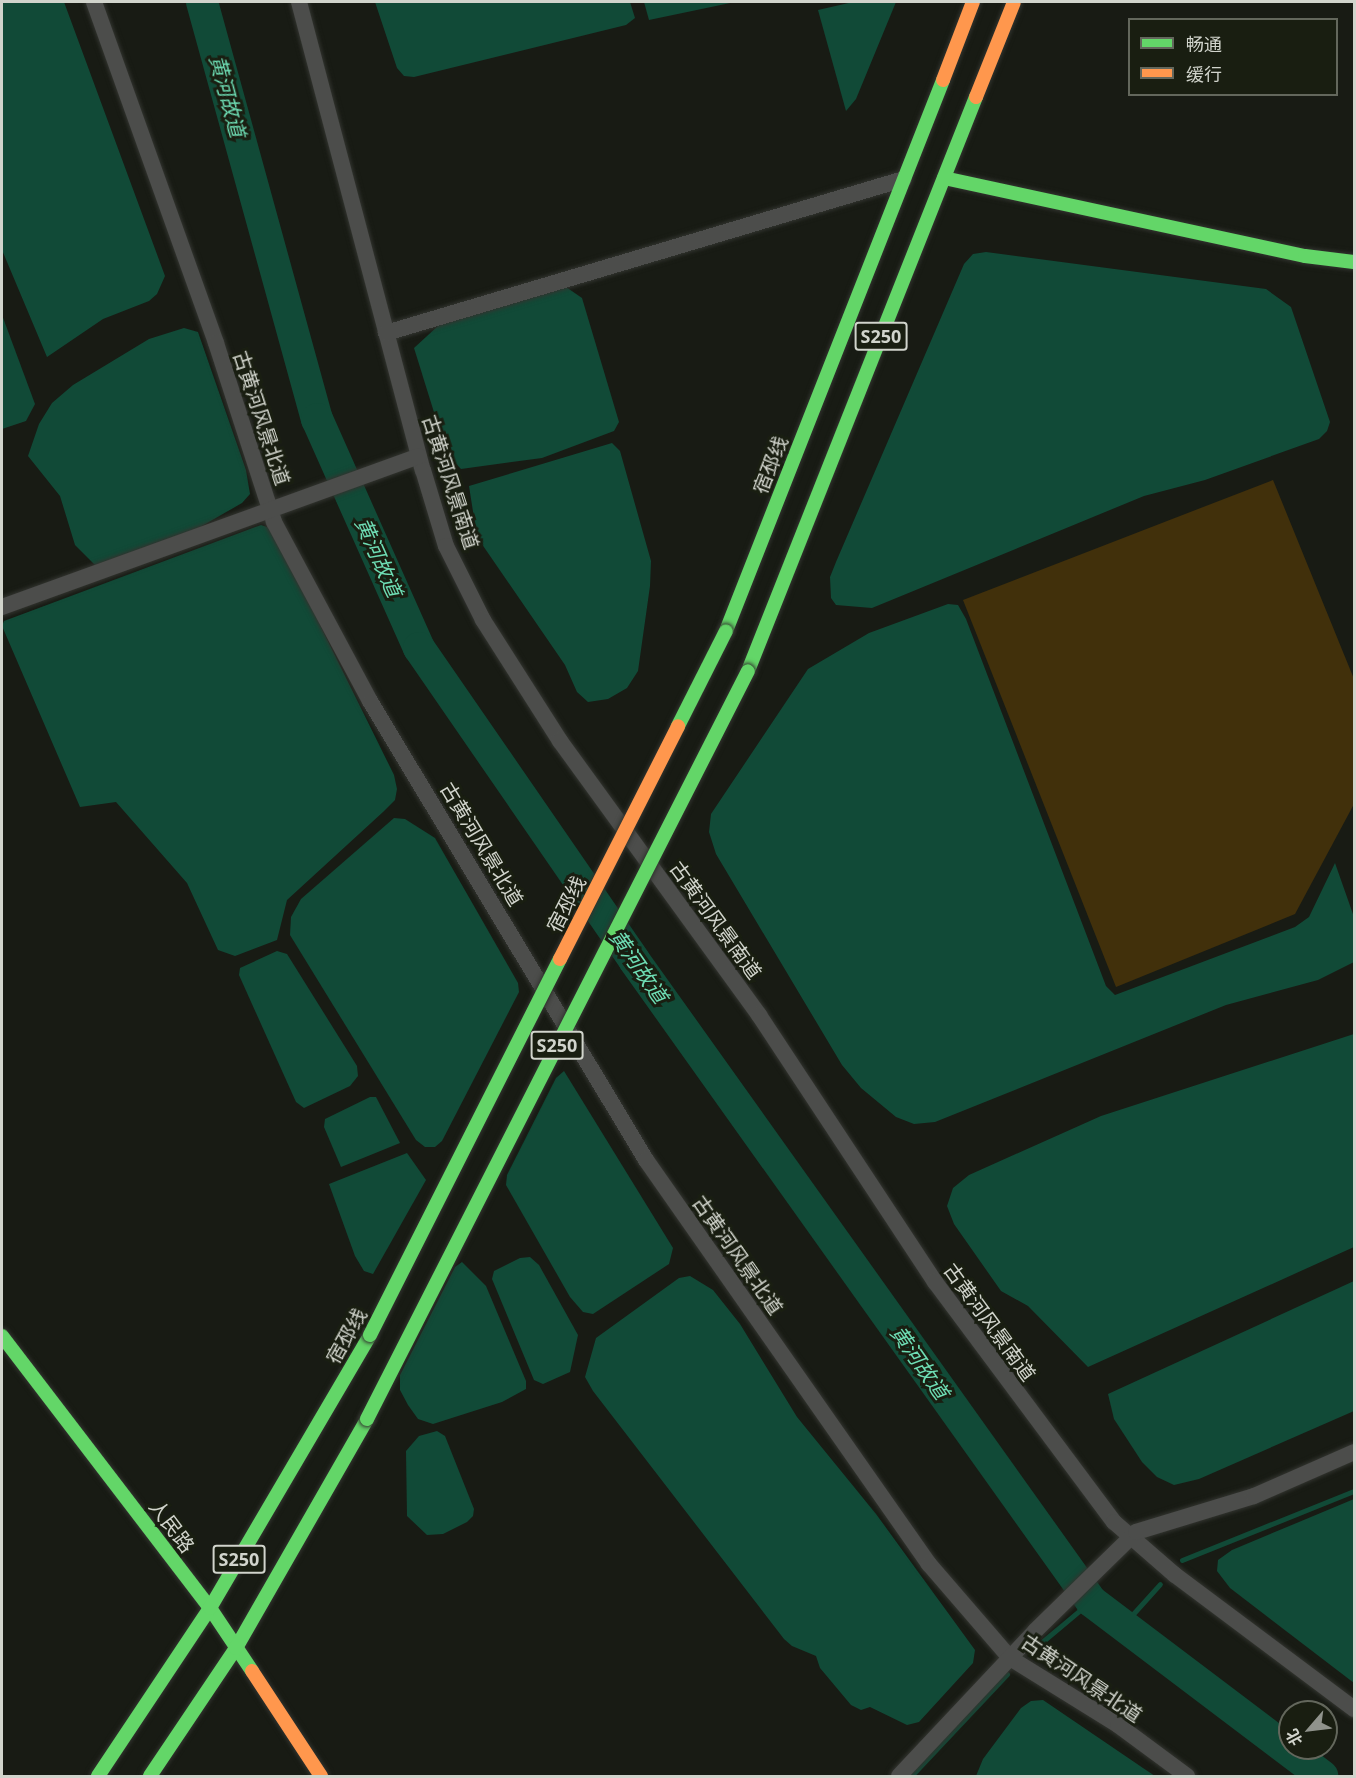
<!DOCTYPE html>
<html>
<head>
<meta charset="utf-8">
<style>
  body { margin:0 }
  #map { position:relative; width:1356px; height:1778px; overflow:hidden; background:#181b14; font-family:"Noto Sans","Noto Sans SC",sans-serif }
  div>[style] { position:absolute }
  .green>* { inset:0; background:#41300b }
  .water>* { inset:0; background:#114a37 }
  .stream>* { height:5px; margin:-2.5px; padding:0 2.5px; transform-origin:2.5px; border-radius:2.5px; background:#114a37 }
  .river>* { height:32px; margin:-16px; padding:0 16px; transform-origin:16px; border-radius:16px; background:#114a37 }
  .roads { filter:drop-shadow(0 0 2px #32342f) drop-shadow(0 0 2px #32342f) }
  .street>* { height:16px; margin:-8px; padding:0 8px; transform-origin:8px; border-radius:8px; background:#4c4d4b }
  .fast>* { height:14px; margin:-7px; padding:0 7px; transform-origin:7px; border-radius:7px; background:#63d668 }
  .slow>* { height:14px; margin:-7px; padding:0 7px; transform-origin:7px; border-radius:7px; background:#ff974d }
  .bridges { filter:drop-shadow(0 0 2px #32342f) drop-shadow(0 0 2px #32342f) }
  .fast-bridge>* { height:14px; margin:-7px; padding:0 7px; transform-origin:7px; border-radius:7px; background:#63d668 }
  .slow-bridge>* { height:14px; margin:-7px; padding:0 7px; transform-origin:7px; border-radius:7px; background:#ff974d }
  span { translate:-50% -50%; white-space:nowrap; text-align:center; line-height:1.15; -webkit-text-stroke:6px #191e11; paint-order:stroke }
  .shield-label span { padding:2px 4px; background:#191e11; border:2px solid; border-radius:4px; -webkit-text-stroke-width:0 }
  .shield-label { font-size:18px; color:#d1d4cc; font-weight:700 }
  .street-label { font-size:20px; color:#d1d4cc }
  .water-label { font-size:21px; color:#6eddb4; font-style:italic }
  .frame { position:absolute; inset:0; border:3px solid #d1d4cc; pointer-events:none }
  .legend { position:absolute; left:1128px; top:18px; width:210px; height:78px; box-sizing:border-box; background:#191e11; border:2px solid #63675c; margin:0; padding:8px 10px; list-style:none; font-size:18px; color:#d1d4cc }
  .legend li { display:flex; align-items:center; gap:12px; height:30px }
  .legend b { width:30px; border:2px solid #63675c }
  .north { position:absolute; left:1278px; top:1700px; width:60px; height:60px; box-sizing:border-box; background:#191e11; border:2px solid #63675c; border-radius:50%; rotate:242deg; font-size:16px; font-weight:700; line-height:24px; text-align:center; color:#d1d4cc }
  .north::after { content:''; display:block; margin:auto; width:21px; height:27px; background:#90938c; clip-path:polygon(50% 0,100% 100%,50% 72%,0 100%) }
</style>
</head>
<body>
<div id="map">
  <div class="green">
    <div style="clip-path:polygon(1273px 480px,1354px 679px,1354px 804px,1295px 914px,1116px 987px,963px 600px)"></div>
  </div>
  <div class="water">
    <div style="clip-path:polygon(2px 2px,64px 2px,165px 276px,157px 294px,149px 301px,103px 319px,47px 357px,2px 250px)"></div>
    <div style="clip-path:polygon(375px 2px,630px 2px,635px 18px,626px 25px,414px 77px,404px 76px,397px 68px)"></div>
    <div style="clip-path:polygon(644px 2px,735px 2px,649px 20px)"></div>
    <div style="clip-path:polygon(853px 2px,896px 2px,856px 99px,846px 111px,818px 10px)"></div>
    <div style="clip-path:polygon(986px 252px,1266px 289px,1291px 307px,1330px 422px,1327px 431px,1319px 439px,1205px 480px,1144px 496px,872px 608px,836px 605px,831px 598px,830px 577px,836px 562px,964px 264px,973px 254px)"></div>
    <div style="clip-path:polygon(566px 287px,582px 298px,619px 422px,614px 431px,542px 458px,461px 469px,447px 454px,414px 348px,439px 325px)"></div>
    <div style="clip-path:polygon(2px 315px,35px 404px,26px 421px,2px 429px)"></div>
    <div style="clip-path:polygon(184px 328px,198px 332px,246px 470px,250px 494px,242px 503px,188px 534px,95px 565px,75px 545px,60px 496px,28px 456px,39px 424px,52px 403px,73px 385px,149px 339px)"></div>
    <div style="clip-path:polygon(612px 443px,620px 451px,651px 561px,650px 586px,638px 671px,627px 688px,608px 699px,588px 702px,577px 692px,565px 665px,477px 537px,469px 486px)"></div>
    <div style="clip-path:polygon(261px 525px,270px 528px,278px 540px,394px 775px,397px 789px,395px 800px,383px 812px,287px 900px,277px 940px,235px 956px,218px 950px,187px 883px,116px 802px,80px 807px,2px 626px,4px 621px)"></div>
    <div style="clip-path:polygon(948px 604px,958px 605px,966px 619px,1106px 986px,1115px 995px,1295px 927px,1309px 917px,1335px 863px,1354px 917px,1354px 962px,1318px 980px,1226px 1005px,935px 1122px,914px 1124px,896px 1117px,861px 1088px,842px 1065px,716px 854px,709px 832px,711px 814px,808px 669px,869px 633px)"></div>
    <div style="clip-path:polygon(394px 818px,405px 819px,435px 838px,518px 983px,519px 992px,442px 1141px,435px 1147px,425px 1147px,416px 1140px,290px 935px,291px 917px,301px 899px)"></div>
    <div style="clip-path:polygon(277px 951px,287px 954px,357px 1066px,358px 1076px,350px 1086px,304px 1108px,296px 1102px,239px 975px,240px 968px)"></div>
    <div style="clip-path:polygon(1354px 1034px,1354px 1247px,1088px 1367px,1028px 1306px,1001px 1291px,954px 1224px,947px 1206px,953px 1188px,969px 1175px,1101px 1116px)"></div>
    <div style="clip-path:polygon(564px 1071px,673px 1248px,669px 1264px,593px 1314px,583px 1312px,570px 1297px,506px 1185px,507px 1175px,556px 1078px)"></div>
    <div style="clip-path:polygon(370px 1097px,376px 1097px,400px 1143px,341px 1167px,324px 1127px,325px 1119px)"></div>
    <div style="clip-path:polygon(407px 1153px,426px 1180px,373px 1274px,364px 1271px,355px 1256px,329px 1184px)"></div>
    <div style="clip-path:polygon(530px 1257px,539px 1265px,578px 1335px,570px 1372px,543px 1384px,534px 1380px,492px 1279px,494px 1271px,520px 1258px)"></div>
    <div style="clip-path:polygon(462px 1262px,486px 1286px,526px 1381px,526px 1389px,502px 1402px,433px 1424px,418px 1419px,408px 1405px,400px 1390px,400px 1375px,455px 1267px)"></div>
    <div style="clip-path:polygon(690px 1276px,713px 1290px,740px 1324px,797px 1417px,876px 1514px,975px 1650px,973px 1663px,919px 1722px,907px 1725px,870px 1707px,861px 1710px,851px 1705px,820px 1668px,816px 1656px,792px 1646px,784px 1639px,593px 1391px,585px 1377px,596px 1338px,679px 1278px)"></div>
    <div style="clip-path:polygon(1354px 1281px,1354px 1411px,1199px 1479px,1174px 1485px,1157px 1477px,1142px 1462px,1114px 1419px,1108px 1394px)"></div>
    <div style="clip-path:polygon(437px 1431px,445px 1436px,474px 1509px,473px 1516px,467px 1522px,443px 1534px,427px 1535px,407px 1516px,406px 1451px,419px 1436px)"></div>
    <div style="clip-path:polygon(1354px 1499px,1354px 1683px,1230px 1588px,1217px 1571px,1218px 1560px,1232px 1550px)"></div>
    <div style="clip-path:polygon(1043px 1700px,1143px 1768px,1155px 1776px,976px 1776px,983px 1759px,1021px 1708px,1031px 1701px)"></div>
  </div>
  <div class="stream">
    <div style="left:1182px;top:1560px;width:185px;rotate:-21.9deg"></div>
    <div style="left:1123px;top:1625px;width:55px;rotate:-47.9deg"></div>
    <div style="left:1030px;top:1652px;width:80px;rotate:-39.9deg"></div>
    <div style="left:911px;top:1776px;width:140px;rotate:-46.7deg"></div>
  </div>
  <div class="river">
    <div style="left:202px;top:2px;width:433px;rotate:74.6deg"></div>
    <div style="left:317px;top:419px;width:251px;rotate:66deg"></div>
    <div style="left:419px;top:648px;width:379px;rotate:55.4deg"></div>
    <div style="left:634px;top:960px;width:787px;rotate:54.51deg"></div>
    <div style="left:1091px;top:1601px;width:290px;rotate:37.1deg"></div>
  </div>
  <div class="roads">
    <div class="street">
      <div style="left:94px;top:2px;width:362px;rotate:70.3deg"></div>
      <div style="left:216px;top:343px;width:188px;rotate:72deg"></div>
      <div style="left:274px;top:522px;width:203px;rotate:61.8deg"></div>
      <div style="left:370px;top:701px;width:536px;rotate:58.98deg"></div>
      <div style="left:646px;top:1160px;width:493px;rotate:55deg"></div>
      <div style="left:929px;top:1564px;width:124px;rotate:49.2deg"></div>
      <div style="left:1010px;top:1658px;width:127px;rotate:31.8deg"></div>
      <div style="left:1118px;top:1725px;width:86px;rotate:36.5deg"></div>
      <div style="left:299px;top:2px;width:484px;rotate:75.2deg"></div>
      <div style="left:423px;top:470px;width:79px;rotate:73.2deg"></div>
      <div style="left:446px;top:546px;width:83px;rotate:63.4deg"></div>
      <div style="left:483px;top:620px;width:143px;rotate:57.5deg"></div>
      <div style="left:560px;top:741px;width:339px;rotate:54deg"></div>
      <div style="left:759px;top:1015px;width:320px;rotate:56.6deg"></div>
      <div style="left:935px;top:1282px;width:299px;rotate:53.3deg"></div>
      <div style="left:1114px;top:1522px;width:81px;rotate:41deg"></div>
      <div style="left:1175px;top:1575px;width:224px;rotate:36.8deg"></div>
      <div style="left:386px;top:333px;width:540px;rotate:-16.56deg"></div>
      <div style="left:2px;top:607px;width:443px;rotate:-19.9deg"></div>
      <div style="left:899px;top:1776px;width:199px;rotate:-46.8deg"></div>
      <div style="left:1035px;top:1631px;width:141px;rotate:-44.4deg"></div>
      <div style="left:1136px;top:1532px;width:123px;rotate:-17deg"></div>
      <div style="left:1254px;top:1496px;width:109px;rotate:-23.7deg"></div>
    </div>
    <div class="fast">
      <div style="left:944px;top:178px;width:369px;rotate:12.2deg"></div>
      <div style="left:1305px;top:256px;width:49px;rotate:7deg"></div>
      <div style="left:726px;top:631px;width:592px;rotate:-68.5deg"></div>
      <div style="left:748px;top:671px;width:618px;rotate:-68.34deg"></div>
      <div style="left:2px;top:1336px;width:342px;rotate:52.6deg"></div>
      <div style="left:210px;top:1608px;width:76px;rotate:56.3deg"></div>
      <div style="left:98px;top:1776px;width:202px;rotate:-56.3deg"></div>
      <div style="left:210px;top:1608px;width:316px;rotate:-59.6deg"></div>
      <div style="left:150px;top:1776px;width:154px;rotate:-56.1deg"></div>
      <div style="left:236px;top:1648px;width:264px;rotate:-60.2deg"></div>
    </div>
    <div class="slow">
      <div style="left:943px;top:80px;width:84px;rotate:-69deg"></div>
      <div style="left:976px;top:97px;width:102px;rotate:-68.2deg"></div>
      <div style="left:252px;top:1671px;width:126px;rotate:56.7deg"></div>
    </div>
  </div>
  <div class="bridges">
    <div class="fast-bridge">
      <div style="left:678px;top:726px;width:106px;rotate:-63.2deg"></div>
      <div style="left:370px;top:1335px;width:421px;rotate:-63.2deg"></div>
      <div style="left:367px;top:1419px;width:839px;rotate:-63.01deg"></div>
    </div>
    <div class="slow-bridge">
      <div style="left:560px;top:959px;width:261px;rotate:-63.1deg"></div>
    </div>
  </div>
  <div class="shield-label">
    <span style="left:881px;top:336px">S250</span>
    <span style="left:557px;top:1045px">S250</span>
    <span style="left:239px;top:1559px">S250</span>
  </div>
  <div class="street-label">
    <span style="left:262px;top:418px;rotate:72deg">古黄河风景北道</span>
    <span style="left:770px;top:465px;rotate:-69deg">宿邳线</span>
    <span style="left:451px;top:482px;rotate:72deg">古黄河风景南道</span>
    <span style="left:482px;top:844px;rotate:59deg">古黄河风景北道</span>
    <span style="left:566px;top:904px;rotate:-63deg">宿邳线</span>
    <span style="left:716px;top:920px;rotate:54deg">古黄河风景南道</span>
    <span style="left:738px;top:1255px;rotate:55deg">古黄河风景北道</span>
    <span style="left:990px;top:1322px;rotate:54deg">古黄河风景南道</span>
    <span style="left:346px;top:1336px;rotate:-61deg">宿邳线</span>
    <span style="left:172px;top:1526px;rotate:53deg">人民路</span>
    <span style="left:1082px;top:1678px;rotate:34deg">古黄河风景北道</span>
  </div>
  <div class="water-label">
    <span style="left:228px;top:96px;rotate:75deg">黄河故道</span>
    <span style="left:379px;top:557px;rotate:66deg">黄河故道</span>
    <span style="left:639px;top:966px;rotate:55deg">黄河故道</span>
    <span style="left:920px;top:1362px;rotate:55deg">黄河故道</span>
  </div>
  <div class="frame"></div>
  <ul class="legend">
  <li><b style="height:8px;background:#63d668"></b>畅通</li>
  <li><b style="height:8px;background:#ff974d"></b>缓行</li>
  </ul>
  <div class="north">北</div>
</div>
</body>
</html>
